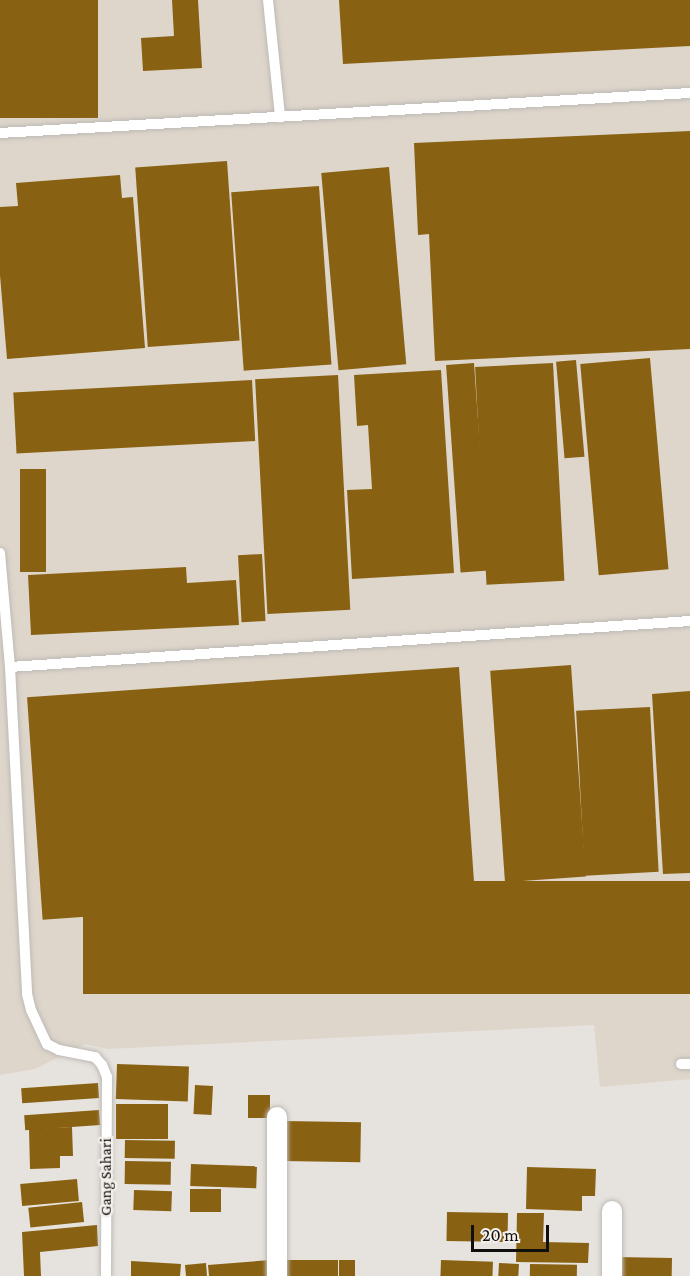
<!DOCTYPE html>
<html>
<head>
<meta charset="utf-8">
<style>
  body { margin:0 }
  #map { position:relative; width:690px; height:1276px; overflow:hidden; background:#e6e2dd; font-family:"Crimson Pro",serif }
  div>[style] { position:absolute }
  .built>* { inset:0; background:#ded6cb }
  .building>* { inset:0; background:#896112; transform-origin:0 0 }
  .roads { filter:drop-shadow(0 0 2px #bdbab5) drop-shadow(0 0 2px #bdbab5) }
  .service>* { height:10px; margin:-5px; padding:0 5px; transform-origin:5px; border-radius:5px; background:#fff }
  .minor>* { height:20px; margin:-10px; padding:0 10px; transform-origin:10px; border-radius:10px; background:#fff }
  span { translate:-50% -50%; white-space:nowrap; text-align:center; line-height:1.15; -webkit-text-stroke:5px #f3efea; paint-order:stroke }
  .street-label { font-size:16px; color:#100f0d }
  .scale { position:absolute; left:471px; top:1225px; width:78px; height:27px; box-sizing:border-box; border:3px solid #100f0d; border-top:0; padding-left:8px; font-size:18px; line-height:21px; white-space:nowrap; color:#100f0d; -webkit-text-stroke:4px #f3efea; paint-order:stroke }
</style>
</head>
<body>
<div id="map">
  <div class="built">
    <div style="clip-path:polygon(0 0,690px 0,690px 1079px,600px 1087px,594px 1025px,108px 1049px,85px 1044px,35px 1069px,0 1075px)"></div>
  </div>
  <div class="building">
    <div style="left:0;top:0;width:98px;height:118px"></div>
    <div style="clip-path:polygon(172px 0,198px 0,202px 68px,143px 71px,141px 38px,174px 36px)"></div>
    <div style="clip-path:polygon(339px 0,690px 0,690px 46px,343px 64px)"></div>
    <div style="clip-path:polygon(690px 131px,690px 349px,435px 361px,429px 234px,418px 235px,414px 143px)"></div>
    <div style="left:227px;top:161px;width:180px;height:92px;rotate:86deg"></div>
    <div style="left:389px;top:167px;width:198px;height:68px;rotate:85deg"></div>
    <div style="clip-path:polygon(120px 175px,122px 198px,133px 197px,145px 348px,7px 359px,0 275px,0 207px,18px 206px,16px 183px)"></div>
    <div style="left:319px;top:186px;width:179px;height:88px;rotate:86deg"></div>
    <div style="left:650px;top:358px;width:212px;height:70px;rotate:85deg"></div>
    <div style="left:576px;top:360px;width:97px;height:20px;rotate:85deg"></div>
    <div style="left:474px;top:363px;width:208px;height:28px;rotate:86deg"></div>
    <div style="left:553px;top:363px;width:218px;height:78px;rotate:87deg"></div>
    <div style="clip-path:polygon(441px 370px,454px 573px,352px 579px,347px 490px,372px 489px,368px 425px,357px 426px,354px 375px)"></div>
    <div style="left:338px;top:375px;width:235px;height:83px;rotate:87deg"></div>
    <div style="left:252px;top:380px;width:61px;height:239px;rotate:87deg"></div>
    <div style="left:20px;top:469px;width:26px;height:103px"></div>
    <div style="left:262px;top:554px;width:67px;height:24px;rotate:87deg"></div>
    <div style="clip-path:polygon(186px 567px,187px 583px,236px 580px,239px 625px,31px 635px,28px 575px)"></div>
    <div style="left:571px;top:665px;width:212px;height:81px;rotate:86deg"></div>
    <div style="left:459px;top:667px;width:223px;height:433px;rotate:86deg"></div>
    <div style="clip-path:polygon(690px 691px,690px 873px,663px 874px,652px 694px)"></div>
    <div style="left:650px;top:707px;width:165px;height:74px;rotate:87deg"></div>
    <div style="left:690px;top:881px;width:113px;height:607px;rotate:90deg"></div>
    <div style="left:117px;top:1064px;width:72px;height:35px;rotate:2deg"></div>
    <div style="left:98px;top:1083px;width:15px;height:77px;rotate:86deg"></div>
    <div style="left:195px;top:1085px;width:18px;height:29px;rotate:3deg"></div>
    <div style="left:248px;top:1095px;width:22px;height:23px"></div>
    <div style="left:116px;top:1104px;width:52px;height:35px"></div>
    <div style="left:99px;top:1110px;width:15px;height:75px;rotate:86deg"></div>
    <div style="left:284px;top:1121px;width:77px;height:40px;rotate:1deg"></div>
    <div style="clip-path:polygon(72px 1127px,73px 1156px,60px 1156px,60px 1168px,30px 1169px,29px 1129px)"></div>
    <div style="left:125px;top:1140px;width:50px;height:18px;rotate:1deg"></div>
    <div style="left:125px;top:1161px;width:46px;height:23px;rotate:1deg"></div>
    <div style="left:191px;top:1164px;width:66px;height:22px;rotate:2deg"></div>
    <div style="clip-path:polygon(527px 1167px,596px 1169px,595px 1196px,582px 1196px,582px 1211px,526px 1209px)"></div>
    <div style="left:77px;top:1179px;width:22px;height:57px;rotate:85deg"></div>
    <div style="left:221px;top:1189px;width:23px;height:31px;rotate:90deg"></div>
    <div style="left:134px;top:1190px;width:38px;height:20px;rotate:2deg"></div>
    <div style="left:82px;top:1202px;width:20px;height:54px;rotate:84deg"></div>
    <div style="left:447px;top:1212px;width:61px;height:29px;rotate:1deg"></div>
    <div style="clip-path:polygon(517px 1213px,544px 1213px,543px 1242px,589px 1243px,588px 1263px,516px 1262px)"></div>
    <div style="clip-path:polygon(97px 1225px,98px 1246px,40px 1252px,41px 1276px,24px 1276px,22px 1232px)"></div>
    <div style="left:615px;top:1257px;width:57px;height:19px;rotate:1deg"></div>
    <div style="clip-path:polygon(270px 1260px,270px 1276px,209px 1276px,208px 1265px)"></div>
    <div style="left:285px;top:1260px;width:53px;height:16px"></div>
    <div style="left:339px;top:1260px;width:16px;height:16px"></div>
    <div style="left:441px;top:1260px;width:52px;height:16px;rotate:2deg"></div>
    <div style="clip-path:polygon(131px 1261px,181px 1264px,180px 1276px,131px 1276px)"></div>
    <div style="clip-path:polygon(206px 1263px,207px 1276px,186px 1276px,185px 1265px)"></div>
    <div style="left:499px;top:1263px;width:20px;height:13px;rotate:3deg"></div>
    <div style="left:530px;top:1264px;width:47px;height:12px;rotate:1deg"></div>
  </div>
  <div class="roads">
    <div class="service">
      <div style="left:268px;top:0;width:118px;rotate:84.1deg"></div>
      <div style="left:0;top:133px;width:691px;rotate:-3.32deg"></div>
      <div style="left:0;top:553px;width:114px;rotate:85deg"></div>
      <div style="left:10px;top:667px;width:327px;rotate:87deg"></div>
      <div style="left:27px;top:994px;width:16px;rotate:76deg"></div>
      <div style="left:31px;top:1010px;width:38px;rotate:65deg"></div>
      <div style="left:47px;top:1044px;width:13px;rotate:27deg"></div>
      <div style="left:59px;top:1050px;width:37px;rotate:11deg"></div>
      <div style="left:95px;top:1057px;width:11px;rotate:49deg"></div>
      <div style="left:102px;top:1065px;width:13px;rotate:67deg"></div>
      <div style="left:107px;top:1077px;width:199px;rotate:90.3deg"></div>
      <div style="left:10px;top:667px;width:682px;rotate:-3.87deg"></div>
      <div style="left:681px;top:1064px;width:9px"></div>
    </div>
    <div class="minor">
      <div style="left:612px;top:1211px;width:65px;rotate:90deg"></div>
      <div style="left:277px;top:1276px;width:159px;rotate:-90deg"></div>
    </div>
  </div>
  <div class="street-label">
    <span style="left:106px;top:1177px;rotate:-90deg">Gang Sahari</span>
  </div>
  <div class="scale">20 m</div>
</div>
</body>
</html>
